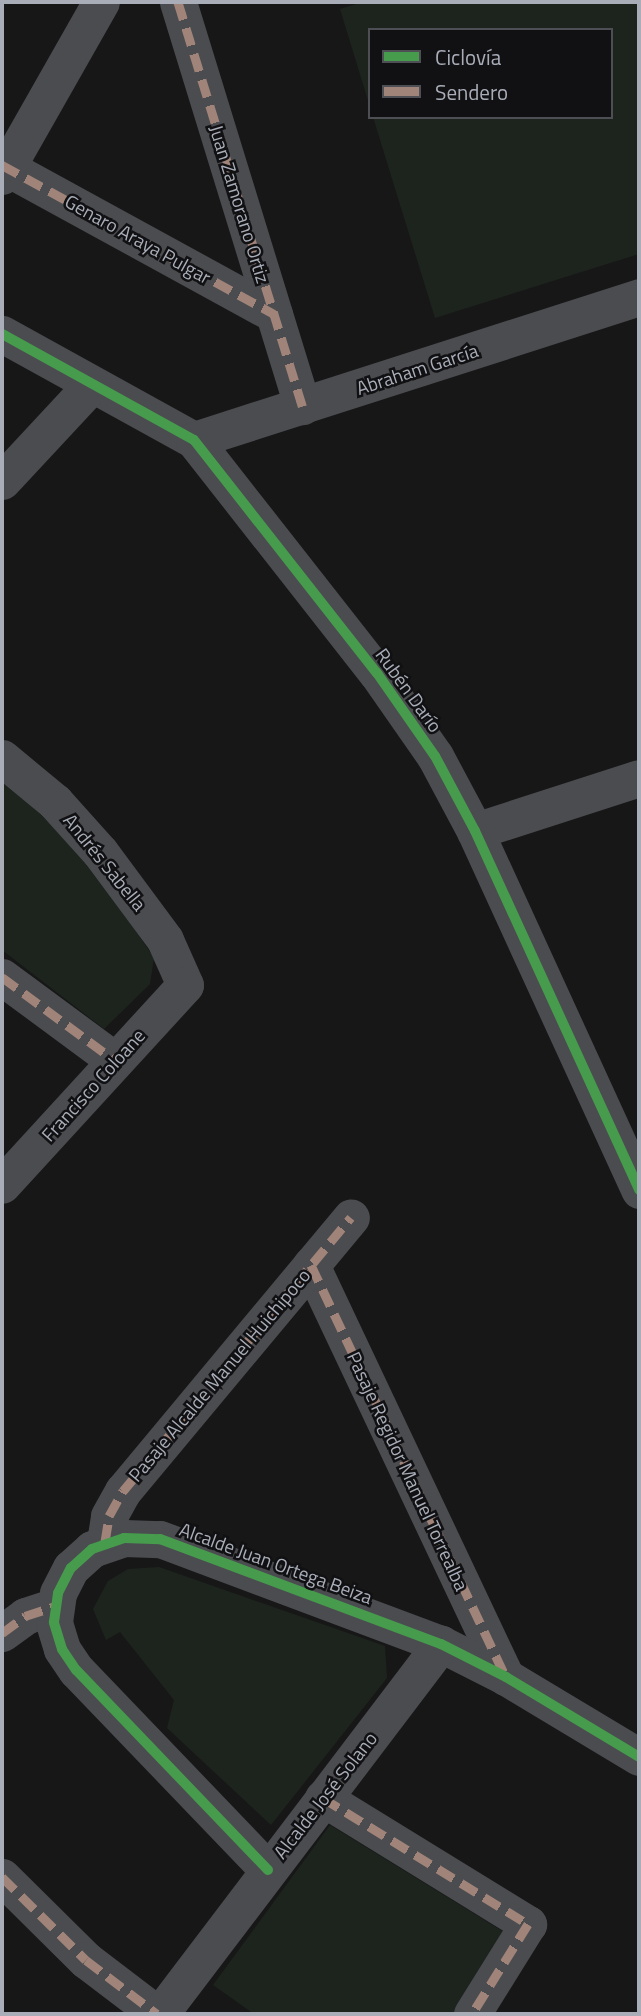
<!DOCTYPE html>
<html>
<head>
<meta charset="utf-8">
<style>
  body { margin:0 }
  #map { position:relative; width:641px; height:2016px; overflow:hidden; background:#171717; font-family:"Titillium Web",sans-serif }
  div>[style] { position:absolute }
  .green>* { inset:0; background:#1d241e }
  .minor>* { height:37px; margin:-18.5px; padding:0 18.5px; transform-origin:18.5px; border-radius:18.5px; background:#4b4c50 }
  .quiet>* { height:9px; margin-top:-4.5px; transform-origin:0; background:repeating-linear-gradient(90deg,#a18479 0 18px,transparent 0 27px) }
  .cycleway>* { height:10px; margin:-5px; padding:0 5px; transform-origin:5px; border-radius:5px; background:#469c4c }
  span { translate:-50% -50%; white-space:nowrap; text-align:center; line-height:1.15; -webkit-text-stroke:5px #111113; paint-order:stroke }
  .street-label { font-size:19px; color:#a8adb8 }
  .frame { position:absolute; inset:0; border:4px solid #a8adb8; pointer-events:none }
  .legend { position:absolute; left:368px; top:28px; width:245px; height:91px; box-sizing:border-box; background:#111113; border:2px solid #4d4f55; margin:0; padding:9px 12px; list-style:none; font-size:21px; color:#a8adb8 }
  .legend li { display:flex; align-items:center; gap:14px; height:35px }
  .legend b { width:35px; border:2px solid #4d4f55 }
</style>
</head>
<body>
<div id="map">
  <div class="green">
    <div style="clip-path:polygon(363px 2px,639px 2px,639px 254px,435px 318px,373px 117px,611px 117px,611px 30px,370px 30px,370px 107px,340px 9px)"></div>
    <div style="clip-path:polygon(2px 779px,86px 856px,154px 958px,150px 984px,104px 1029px,2px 950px)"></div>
    <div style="clip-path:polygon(159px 1567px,385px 1646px,387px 1678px,271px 1825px,167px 1728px,174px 1700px,120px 1632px,106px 1640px,93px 1609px,108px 1581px,128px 1569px)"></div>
    <div style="clip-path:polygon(330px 1825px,504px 1932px,453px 2014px,254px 2014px,213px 1985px)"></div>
  </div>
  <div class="minor">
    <div style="left:178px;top:2px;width:423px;rotate:72.9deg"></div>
    <div style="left:2px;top:165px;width:310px;rotate:28.7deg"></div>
    <div style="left:2px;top:176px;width:200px;rotate:-60.4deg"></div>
    <div style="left:2px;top:334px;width:219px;rotate:28.9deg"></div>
    <div style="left:194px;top:440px;width:296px;rotate:51.9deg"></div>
    <div style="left:377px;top:673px;width:101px;rotate:55.1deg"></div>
    <div style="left:435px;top:756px;width:85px;rotate:61.9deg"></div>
    <div style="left:475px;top:831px;width:395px;rotate:65.4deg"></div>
    <div style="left:194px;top:440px;width:467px;rotate:-17.8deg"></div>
    <div style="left:2px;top:481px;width:132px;rotate:-47.1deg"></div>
    <div style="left:2px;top:758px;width:69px;rotate:39.7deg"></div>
    <div style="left:55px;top:802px;width:67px;rotate:48deg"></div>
    <div style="left:100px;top:852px;width:109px;rotate:53.5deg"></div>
    <div style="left:165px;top:940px;width:49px;rotate:66deg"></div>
    <div style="left:185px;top:985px;width:271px;rotate:132.5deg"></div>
    <div style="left:475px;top:831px;width:172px;rotate:-17.9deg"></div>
    <div style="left:2px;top:977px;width:139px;rotate:36.5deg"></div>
    <div style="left:311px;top:1265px;width:456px;rotate:64.7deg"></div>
    <div style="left:105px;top:1542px;width:26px;rotate:-81deg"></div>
    <div style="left:109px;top:1516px;width:29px;rotate:-61deg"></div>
    <div style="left:123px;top:1491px;width:356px;rotate:-50.2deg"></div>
    <div style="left:2px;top:1633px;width:29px;rotate:-36deg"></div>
    <div style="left:25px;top:1616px;width:32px;rotate:-18deg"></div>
    <div style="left:323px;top:1798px;width:241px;rotate:31.6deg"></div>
    <div style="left:528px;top:1924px;width:106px;rotate:121.9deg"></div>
    <div style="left:268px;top:1870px;width:277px;rotate:-133.8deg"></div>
    <div style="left:76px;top:1670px;width:25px;rotate:-124deg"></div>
    <div style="left:62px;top:1649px;width:28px;rotate:-107deg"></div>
    <div style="left:54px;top:1622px;width:29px;rotate:-82deg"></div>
    <div style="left:58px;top:1593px;width:28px;rotate:-63deg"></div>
    <div style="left:71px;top:1568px;width:28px;rotate:-42deg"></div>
    <div style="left:92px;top:1549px;width:34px;rotate:-19deg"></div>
    <div style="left:124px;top:1538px;width:36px;rotate:2deg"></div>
    <div style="left:160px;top:1539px;width:300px;rotate:20.5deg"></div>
    <div style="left:441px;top:1644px;width:73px;rotate:26.9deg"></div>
    <div style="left:506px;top:1677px;width:155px;rotate:31deg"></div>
    <div style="left:2px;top:1877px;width:118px;rotate:44.7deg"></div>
    <div style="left:86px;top:1960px;width:89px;rotate:37.3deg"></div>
    <div style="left:160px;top:2014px;width:465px;rotate:-52.8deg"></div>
  </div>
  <div class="quiet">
    <div style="left:178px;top:2px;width:423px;rotate:72.9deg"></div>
    <div style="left:2px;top:165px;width:310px;rotate:28.7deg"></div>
    <div style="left:2px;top:977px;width:139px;rotate:36.5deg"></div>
    <div style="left:311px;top:1265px;width:454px;rotate:64.7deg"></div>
    <div style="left:105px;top:1542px;width:26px;rotate:-81deg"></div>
    <div style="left:109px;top:1516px;width:29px;rotate:-61deg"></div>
    <div style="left:123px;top:1491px;width:356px;rotate:-50.2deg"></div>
    <div style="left:2px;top:1633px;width:29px;rotate:-36deg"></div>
    <div style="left:25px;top:1616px;width:32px;rotate:-18deg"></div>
    <div style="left:323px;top:1798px;width:241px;rotate:31.6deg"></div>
    <div style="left:528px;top:1924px;width:106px;rotate:121.9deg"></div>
    <div style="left:2px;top:1877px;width:118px;rotate:44.7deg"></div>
    <div style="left:86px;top:1960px;width:89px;rotate:37.3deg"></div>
  </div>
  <div class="cycleway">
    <div style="left:2px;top:334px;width:219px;rotate:28.9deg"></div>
    <div style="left:194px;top:440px;width:296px;rotate:51.9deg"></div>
    <div style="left:377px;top:673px;width:101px;rotate:55.1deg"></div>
    <div style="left:435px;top:756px;width:85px;rotate:61.9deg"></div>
    <div style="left:475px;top:831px;width:395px;rotate:65.4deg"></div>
    <div style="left:268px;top:1870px;width:277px;rotate:-133.8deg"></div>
    <div style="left:76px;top:1670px;width:25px;rotate:-124deg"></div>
    <div style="left:62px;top:1649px;width:28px;rotate:-107deg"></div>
    <div style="left:54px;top:1622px;width:29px;rotate:-82deg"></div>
    <div style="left:58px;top:1593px;width:28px;rotate:-63deg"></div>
    <div style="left:71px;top:1568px;width:28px;rotate:-42deg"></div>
    <div style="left:92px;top:1549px;width:34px;rotate:-19deg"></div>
    <div style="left:124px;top:1538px;width:36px;rotate:2deg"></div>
    <div style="left:160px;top:1539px;width:300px;rotate:20.5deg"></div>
    <div style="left:441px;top:1644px;width:73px;rotate:26.9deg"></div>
    <div style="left:506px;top:1677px;width:155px;rotate:31deg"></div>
  </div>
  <div class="street-label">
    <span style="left:240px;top:204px;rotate:73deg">Juan Zamorano Ortiz</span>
    <span style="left:138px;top:239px;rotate:29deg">Genaro Araya Pulgar</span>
    <span style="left:417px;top:369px;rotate:-18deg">Abraham García</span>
    <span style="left:409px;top:690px;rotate:54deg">Rubén Darío</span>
    <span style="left:105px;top:862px;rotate:51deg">Andrés Sabella</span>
    <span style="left:93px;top:1085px;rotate:-48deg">Francisco Coloane</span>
    <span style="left:219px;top:1375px;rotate:-50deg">Pasaje Alcalde Manuel Huichipoco</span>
    <span style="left:408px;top:1471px;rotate:65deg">Pasaje Regidor Manuel Torrealba</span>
    <span style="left:276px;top:1563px;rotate:20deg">Alcalde Juan Ortega Beiza</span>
    <span style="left:325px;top:1795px;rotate:-52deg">Alcalde José Solano</span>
  </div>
  <div class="frame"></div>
  <ul class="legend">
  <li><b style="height:9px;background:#469c4c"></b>Ciclovía</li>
  <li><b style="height:9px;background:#a18479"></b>Sendero</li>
  </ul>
</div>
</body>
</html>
